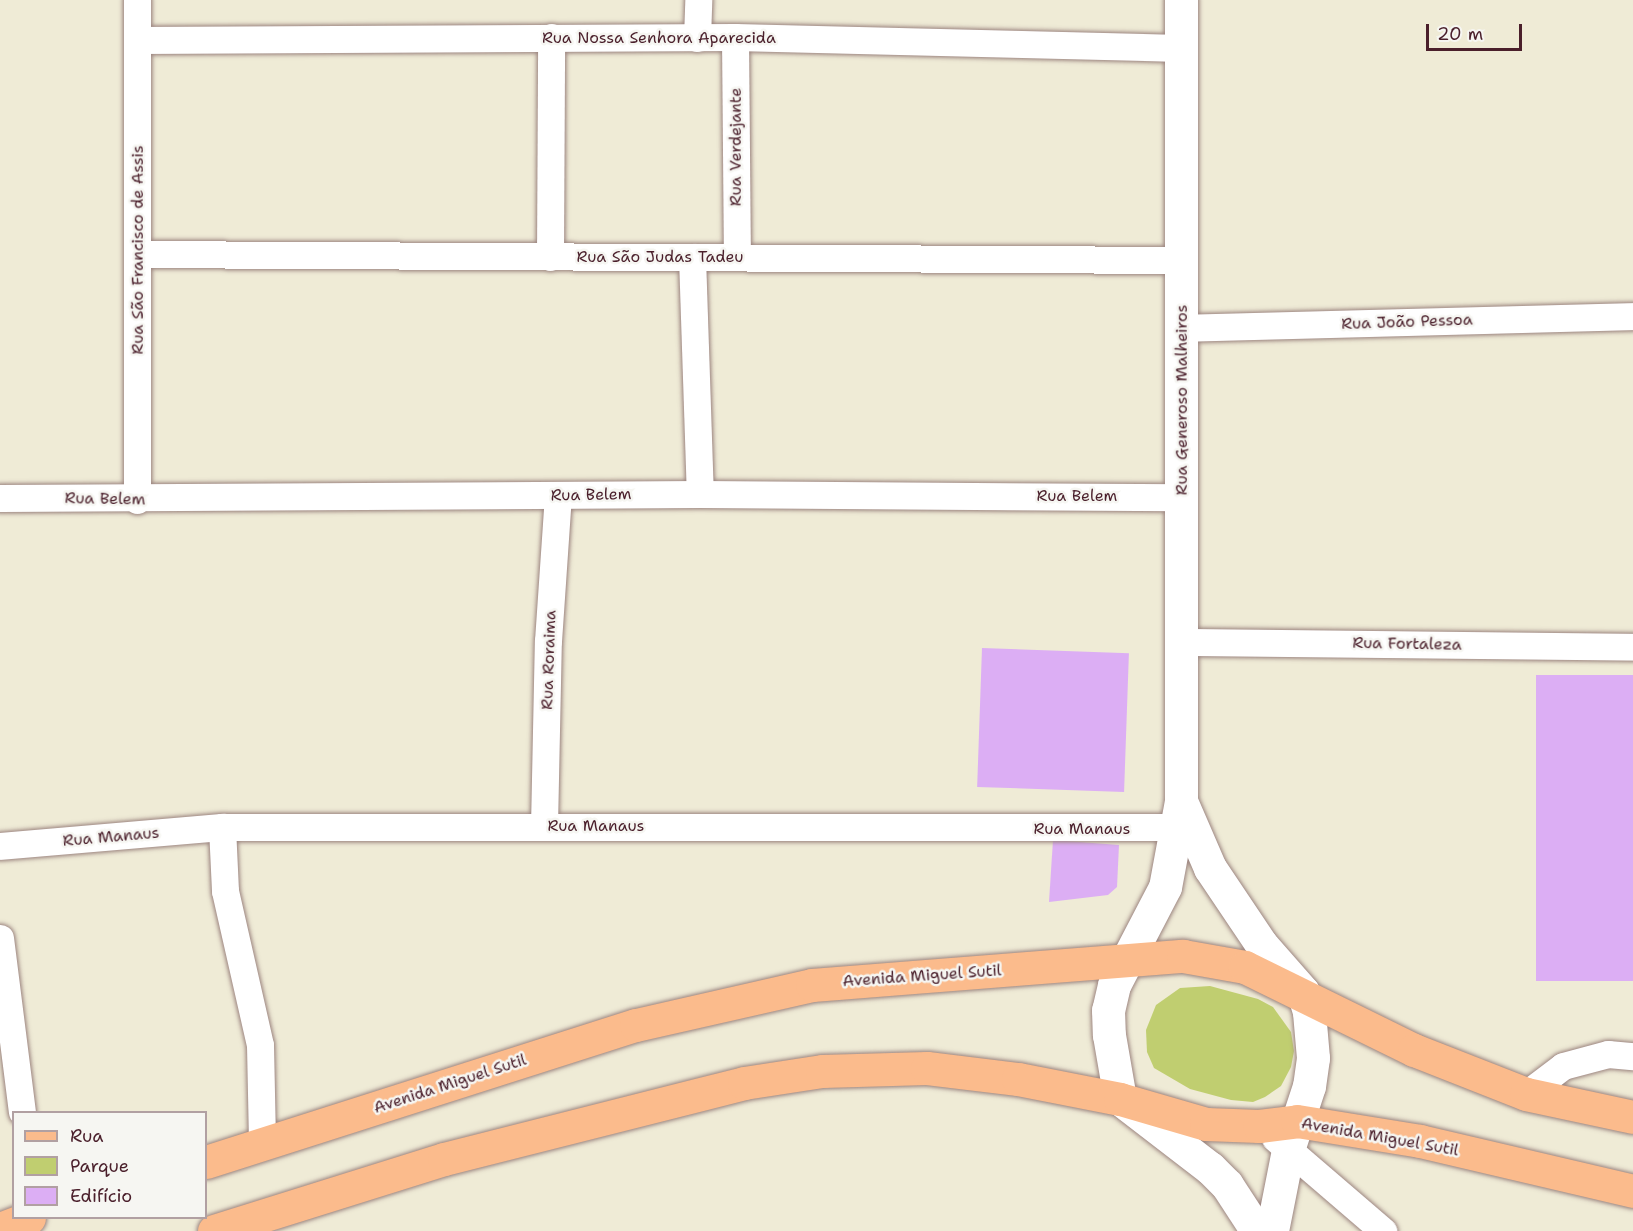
<!DOCTYPE html>
<html>
<head>
<meta charset="utf-8">
<style>
  body { margin:0 }
  #map { position:relative; width:1633px; height:1231px; overflow:hidden; background:#efebd6; font-family:"Shantell Sans",sans-serif }
  div>[style] { position:absolute }
  .green>* { inset:0; background:#c0ce70 }
  .building>* { inset:0; background:#dcaef4; transform-origin:0 0 }
  .roads { filter:drop-shadow(0 0 2px #9c8580) drop-shadow(0 0 2px #9c8580) }
  .minor>* { height:27px; margin:-13.5px; padding:0 13.5px; transform-origin:13.5px; border-radius:13.5px; background:#fff }
  .tertiary>* { height:33px; margin:-16.5px; padding:0 16.5px; transform-origin:16.5px; border-radius:16.5px; background:#fff }
  .primary>* { height:33px; margin:-16.5px; padding:0 16.5px; transform-origin:16.5px; border-radius:16.5px; background:#fbbb8c }
  span { translate:-50% -50%; white-space:nowrap; text-align:center; line-height:1.15; -webkit-text-stroke:5px #f6f6f2; paint-order:stroke }
  .street-label { font-size:16px; color:#4a1f2b }
  .legend { position:absolute; left:12px; top:1111px; width:195px; height:108px; box-sizing:border-box; background:#f6f6f2; border:2px solid #b1a0a2; margin:0; padding:8px 10px; list-style:none; font-size:18px; color:#4a1f2b }
  .legend li { display:flex; align-items:center; gap:12px; height:30px }
  .legend b { width:30px; border:2px solid #b1a0a2 }
  .scale { position:absolute; left:1426px; top:24px; width:96px; height:27px; box-sizing:border-box; border:3px solid #4a1f2b; border-top:0; padding-left:8px; font-size:18px; line-height:21px; white-space:nowrap; color:#4a1f2b; -webkit-text-stroke:4px #f6f6f2; paint-order:stroke }
</style>
</head>
<body>
<div id="map">
  <div class="green">
    <div style="clip-path:polygon(1210px 986px,1258px 999px,1273px 1007px,1291px 1032px,1294px 1051px,1291px 1067px,1281px 1086px,1265px 1097px,1253px 1102px,1231px 1100px,1190px 1089px,1154px 1068px,1147px 1052px,1146px 1030px,1156px 1005px,1180px 988px)"></div>
  </div>
  <div class="building">
    <div style="left:982px;top:648px;width:147px;height:139px;rotate:2deg"></div>
    <div style="left:1536px;top:675px;width:97px;height:306px"></div>
    <div style="clip-path:polygon(1053px 840px,1119px 845px,1117px 887px,1108px 895px,1049px 902px)"></div>
  </div>
  <div class="roads">
    <div class="minor">
      <div style="left:735px;top:37px;width:220px;rotate:89.5deg"></div>
      <div style="left:697px;top:38px;width:38px;rotate:-88deg"></div>
      <div style="left:137px;top:40px;width:598px;rotate:-0.29deg"></div>
      <div style="left:735px;top:37px;width:446px;rotate:1.4deg"></div>
      <div style="left:138px;top:254px;width:1044px;rotate:0.33deg"></div>
      <div style="left:550px;top:257px;width:220px;rotate:-89.7deg"></div>
      <div style="left:692px;top:257px;width:237px;rotate:88.1deg"></div>
      <div style="left:1181px;top:328px;width:452px;rotate:-1.5deg"></div>
      <div style="left:0;top:498px;width:700px;rotate:-0.33deg"></div>
      <div style="left:700px;top:494px;width:482px;rotate:0.4deg"></div>
      <div style="left:137px;top:500px;width:500px;rotate:-90deg"></div>
      <div style="left:1181px;top:642px;width:452px;rotate:0.6deg"></div>
      <div style="left:544px;top:826px;width:185px;rotate:-88.8deg"></div>
      <div style="left:548px;top:641px;width:146px;rotate:-86.1deg"></div>
      <div style="left:222px;top:827px;width:64px;rotate:87.3deg"></div>
      <div style="left:225px;top:891px;width:158px;rotate:77.2deg"></div>
      <div style="left:260px;top:1045px;width:99px;rotate:88.8deg"></div>
      <div style="left:0;top:846px;width:223px;rotate:-4.9deg"></div>
      <div style="left:222px;top:827px;width:971px"></div>
      <div style="left:0;top:938px;width:175px;rotate:82.8deg"></div>
      <div style="left:1526px;top:1094px;width:46px;rotate:-37.1deg"></div>
      <div style="left:1563px;top:1066px;width:47px;rotate:-14.9deg"></div>
      <div style="left:1608px;top:1054px;width:25px;rotate:5deg"></div>
      <div style="left:1275px;top:1138px;width:143px;rotate:40.7deg"></div>
    </div>
    <div class="tertiary">
      <div style="left:1181px;top:0;width:801px;rotate:90deg"></div>
      <div style="left:1181px;top:801px;width:87px;rotate:100.5deg"></div>
      <div style="left:1165px;top:887px;width:110px;rotate:117.5deg"></div>
      <div style="left:1114px;top:985px;width:26px;rotate:103deg"></div>
      <div style="left:1108px;top:1010px;width:25px;rotate:88deg"></div>
      <div style="left:1109px;top:1035px;width:65px;rotate:80.2deg"></div>
      <div style="left:1120px;top:1099px;width:113px;rotate:37.5deg"></div>
      <div style="left:1210px;top:1168px;width:24px;rotate:45deg"></div>
      <div style="left:1227px;top:1185px;width:55px;rotate:56.9deg"></div>
      <div style="left:1181px;top:801px;width:73px;rotate:66.6deg"></div>
      <div style="left:1210px;top:868px;width:92px;rotate:56.1deg"></div>
      <div style="left:1261px;top:944px;width:64px;rotate:48.8deg"></div>
      <div style="left:1303px;top:992px;width:21px;rotate:73deg"></div>
      <div style="left:1309px;top:1012px;width:46px;rotate:85deg"></div>
      <div style="left:1313px;top:1058px;width:28px;rotate:98deg"></div>
      <div style="left:1309px;top:1086px;width:67px;rotate:108.2deg"></div>
      <div style="left:1288px;top:1150px;width:83px;rotate:101.2deg"></div>
    </div>
    <div class="primary">
      <div style="left:206px;top:1162px;width:451px;rotate:-17.7deg"></div>
      <div style="left:636px;top:1025px;width:180px;rotate:-12.8deg"></div>
      <div style="left:812px;top:985px;width:372px;rotate:-4.5deg"></div>
      <div style="left:1183px;top:956px;width:63px;rotate:10.1deg"></div>
      <div style="left:1245px;top:967px;width:188px;rotate:26.2deg"></div>
      <div style="left:1414px;top:1050px;width:120px;rotate:21.4deg"></div>
      <div style="left:1526px;top:1094px;width:109px;rotate:12.1deg"></div>
      <div style="left:0;top:1229px;width:31px;rotate:-21deg"></div>
      <div style="left:214px;top:1231px;width:241px;rotate:-17.4deg"></div>
      <div style="left:444px;top:1159px;width:309px;rotate:-14.2deg"></div>
      <div style="left:744px;top:1083px;width:79px;rotate:-8.7deg"></div>
      <div style="left:822px;top:1071px;width:105px;rotate:-1.6deg"></div>
      <div style="left:927px;top:1068px;width:92px;rotate:6.9deg"></div>
      <div style="left:1018px;top:1079px;width:104px;rotate:11.1deg"></div>
      <div style="left:1120px;top:1099px;width:90px;rotate:16.2deg"></div>
      <div style="left:1206px;top:1124px;width:53px;rotate:2.2deg"></div>
      <div style="left:1259px;top:1126px;width:38px;rotate:-7deg"></div>
      <div style="left:1297px;top:1121px;width:125px;rotate:9.2deg"></div>
      <div style="left:1420px;top:1141px;width:219px;rotate:13.2deg"></div>
    </div>
  </div>
  <div class="street-label">
    <span style="left:659px;top:38px">Rua Nossa Senhora Aparecida</span>
    <span style="left:736px;top:147px;rotate:-90deg">Rua Verdejante</span>
    <span style="left:138px;top:250px;rotate:-90deg">Rua São Francisco de Assis</span>
    <span style="left:660px;top:257px">Rua São Judas Tadeu</span>
    <span style="left:1407px;top:322px;rotate:-2deg">Rua João Pessoa</span>
    <span style="left:1182px;top:400px;rotate:-90deg">Rua Generoso Malheiros</span>
    <span style="left:591px;top:495px;rotate:-1deg">Rua Belem</span>
    <span style="left:1077px;top:496px">Rua Belem</span>
    <span style="left:105px;top:499px;rotate:1deg">Rua Belem</span>
    <span style="left:1407px;top:644px;rotate:1deg">Rua Fortaleza</span>
    <span style="left:549px;top:660px;rotate:-88deg">Rua Roraima</span>
    <span style="left:596px;top:826px">Rua Manaus</span>
    <span style="left:1082px;top:829px">Rua Manaus</span>
    <span style="left:111px;top:837px;rotate:-5deg">Rua Manaus</span>
    <span style="left:922px;top:976px;rotate:-4deg">Avenida Miguel Sutil</span>
    <span style="left:450px;top:1084px;rotate:-18deg">Avenida Miguel Sutil</span>
    <span style="left:1380px;top:1137px;rotate:10deg">Avenida Miguel Sutil</span>
  </div>
  <ul class="legend">
  <li><b style="height:8px;background:#fbbb8c"></b>Rua</li>
  <li><b style="height:16px;background:#c0ce70"></b>Parque</li>
  <li><b style="height:16px;background:#dcaef4"></b>Edifício</li>
  </ul>
  <div class="scale">20 m</div>
</div>
</body>
</html>
